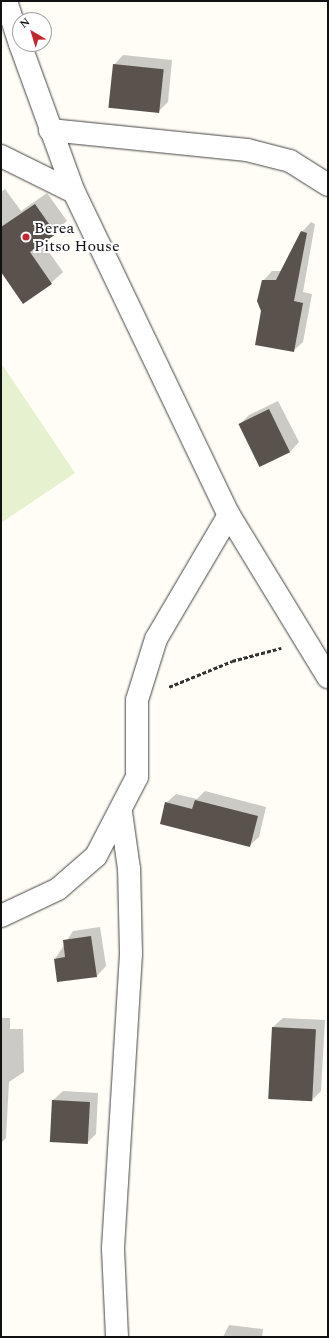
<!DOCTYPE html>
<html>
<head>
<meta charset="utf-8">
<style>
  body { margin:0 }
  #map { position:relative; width:329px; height:1338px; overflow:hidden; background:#fffdf5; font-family:Spectral,serif }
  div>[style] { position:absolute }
  .pitch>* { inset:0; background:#e6f2cf }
  .shadow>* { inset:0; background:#0003 }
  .building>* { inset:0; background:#5a524d; transform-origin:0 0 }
  .path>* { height:2.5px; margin-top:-1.25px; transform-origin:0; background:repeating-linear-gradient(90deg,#333 0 4px,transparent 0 6px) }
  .roads { filter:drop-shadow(0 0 1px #444) drop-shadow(0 0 1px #444) }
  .minor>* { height:22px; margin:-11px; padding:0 11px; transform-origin:11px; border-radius:11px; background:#fff }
  .dots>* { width:11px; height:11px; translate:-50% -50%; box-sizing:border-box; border:2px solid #fff; border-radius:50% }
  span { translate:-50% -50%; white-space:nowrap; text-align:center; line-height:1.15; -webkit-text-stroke:4px #fff; paint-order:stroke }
  .poi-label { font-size:16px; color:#111 }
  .left { translate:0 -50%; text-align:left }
  .frame { position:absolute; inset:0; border:2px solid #111; pointer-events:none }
  .north { position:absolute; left:12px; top:12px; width:40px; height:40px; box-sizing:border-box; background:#fff; border:1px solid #a0a0a0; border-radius:50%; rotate:322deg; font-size:11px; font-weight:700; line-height:16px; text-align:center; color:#111 }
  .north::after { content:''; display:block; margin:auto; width:14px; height:18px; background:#c4262e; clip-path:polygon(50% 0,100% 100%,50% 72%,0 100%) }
</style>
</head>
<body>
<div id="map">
  <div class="pitch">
    <div style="clip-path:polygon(1px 363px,75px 473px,1px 523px)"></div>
  </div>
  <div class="shadow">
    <div style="clip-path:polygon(123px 55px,172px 60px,168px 102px,159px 111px,114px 65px)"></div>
    <div style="clip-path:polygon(5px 189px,21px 211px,47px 193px,67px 221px,42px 242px,63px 272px,51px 283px,1px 270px,1px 192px)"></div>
    <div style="clip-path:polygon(311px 222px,315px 224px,303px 292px,312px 294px,303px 342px,293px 351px,262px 311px,263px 281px,272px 271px,282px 271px,302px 232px)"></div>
    <div style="clip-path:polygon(278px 401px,299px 442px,290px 452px,240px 424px,249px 415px)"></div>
    <div style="clip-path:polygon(205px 791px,266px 807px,259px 837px,249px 846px,166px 803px,176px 794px,197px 799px)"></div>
    <div style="clip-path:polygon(100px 927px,106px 966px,97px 976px,55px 959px,73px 931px)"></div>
    <div style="clip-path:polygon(1px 1018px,10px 1018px,10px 1029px,23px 1029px,24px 1072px,9px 1082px,6px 1138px,1px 1143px)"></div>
    <div style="clip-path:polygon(283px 1018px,325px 1020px,321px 1091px,312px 1100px,270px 1098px,273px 1027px)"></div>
    <div style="clip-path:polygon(63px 1091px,98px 1093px,96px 1134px,87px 1143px,53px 1100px)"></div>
    <div style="clip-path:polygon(229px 1325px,263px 1329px,262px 1337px,223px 1337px)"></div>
  </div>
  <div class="building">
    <div style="left:113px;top:64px;width:51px;height:44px;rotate:6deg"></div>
    <div style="clip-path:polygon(35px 204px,56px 234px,30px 252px,52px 284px,23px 304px,1px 272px,1px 227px)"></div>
    <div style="clip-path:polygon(301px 231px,307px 233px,294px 301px,303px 303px,294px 352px,255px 345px,261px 311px,257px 301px,262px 280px,276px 280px)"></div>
    <div style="left:269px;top:409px;width:48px;height:34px;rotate:64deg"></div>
    <div style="clip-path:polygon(195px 800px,258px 816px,250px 847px,160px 824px,165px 802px,192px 809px)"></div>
    <div style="clip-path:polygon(91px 936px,97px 977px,57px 982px,54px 959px,65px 957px,63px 940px)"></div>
    <div style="left:272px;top:1027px;width:44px;height:72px;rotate:3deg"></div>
    <div style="left:52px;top:1100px;width:38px;height:42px;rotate:3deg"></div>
  </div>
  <div class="path">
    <div style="left:169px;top:687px;width:68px;rotate:-22.4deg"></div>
    <div style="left:232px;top:661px;width:51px;rotate:-14.9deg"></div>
  </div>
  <div class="roads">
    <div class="minor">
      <div style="left:6px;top:1px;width:45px;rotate:72deg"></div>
      <div style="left:20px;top:44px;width:158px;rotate:70deg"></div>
      <div style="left:74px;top:192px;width:358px;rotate:64.4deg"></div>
      <div style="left:229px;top:515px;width:190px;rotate:58.6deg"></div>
      <div style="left:50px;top:130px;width:198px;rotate:5.8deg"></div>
      <div style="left:247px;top:150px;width:44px;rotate:14.3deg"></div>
      <div style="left:290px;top:161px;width:45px;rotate:32.3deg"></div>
      <div style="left:1px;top:156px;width:81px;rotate:26.3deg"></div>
      <div style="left:1px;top:916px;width:63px;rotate:-25.3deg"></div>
      <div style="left:58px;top:889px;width:50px;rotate:-41deg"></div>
      <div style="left:96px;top:856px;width:89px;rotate:-62.6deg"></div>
      <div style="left:137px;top:777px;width:77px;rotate:-90deg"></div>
      <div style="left:137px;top:700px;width:64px;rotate:-72.7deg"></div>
      <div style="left:156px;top:639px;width:144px;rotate:-59.5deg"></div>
      <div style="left:117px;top:1337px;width:89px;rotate:-92.6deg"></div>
      <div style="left:113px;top:1248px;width:295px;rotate:-86.5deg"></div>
      <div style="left:131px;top:954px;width:85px;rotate:-91.3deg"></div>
      <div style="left:129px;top:869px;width:58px;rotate:-98deg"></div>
    </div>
  </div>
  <div class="dots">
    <div style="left:26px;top:237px;background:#c4262e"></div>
  </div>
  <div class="poi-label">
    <span class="left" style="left:34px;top:237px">Berea<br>Pitso House</span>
  </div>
  <div class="frame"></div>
  <div class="north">N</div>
</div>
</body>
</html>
